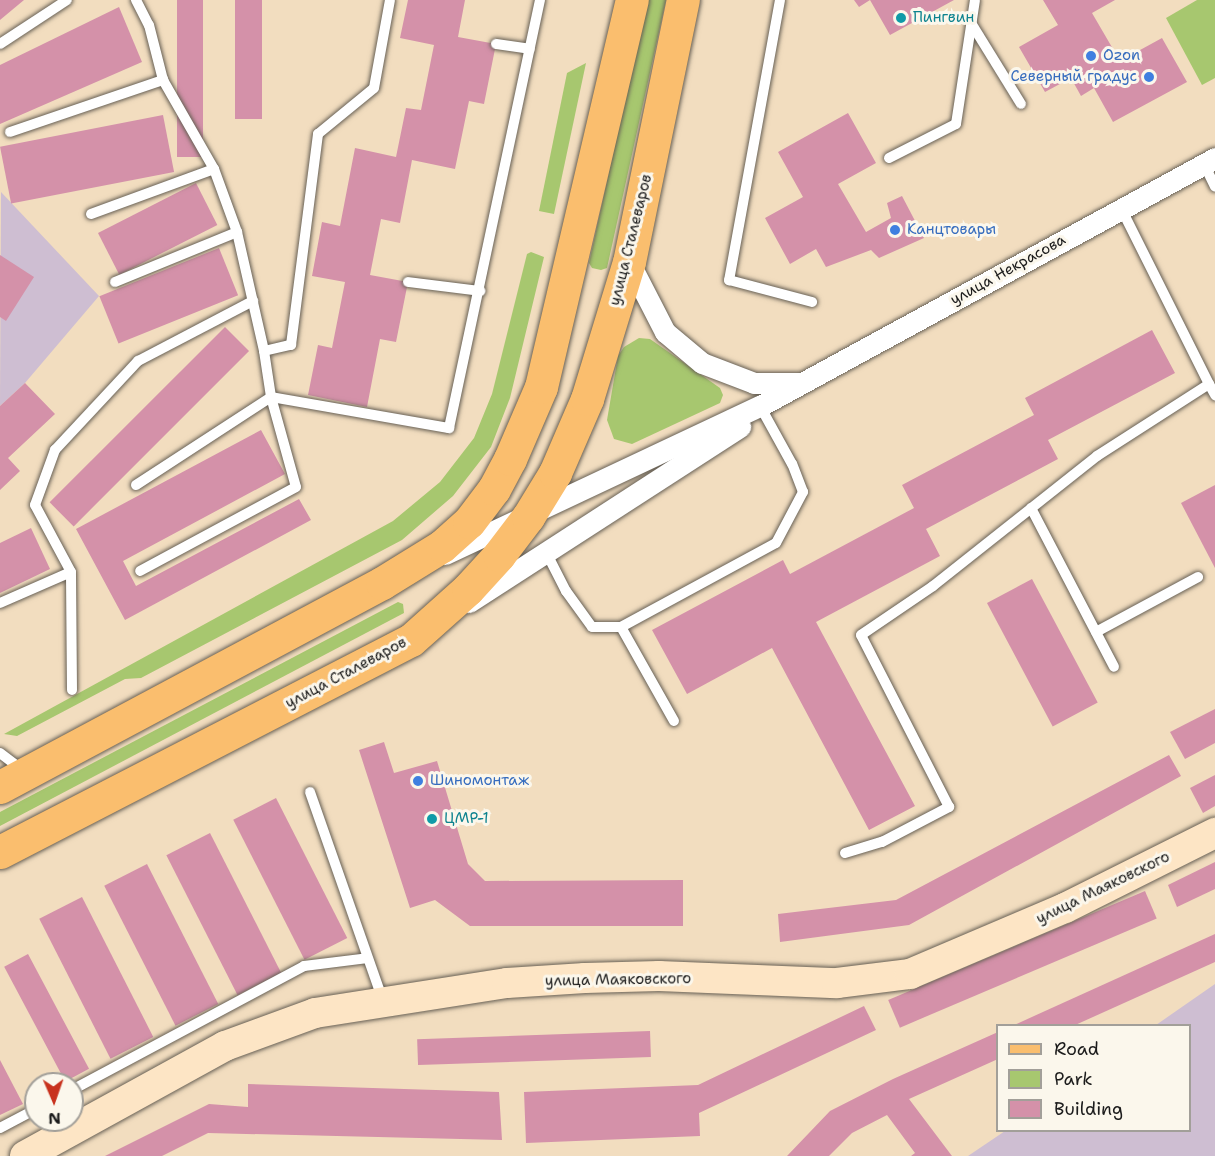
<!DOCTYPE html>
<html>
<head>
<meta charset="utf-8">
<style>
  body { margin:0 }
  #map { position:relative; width:1215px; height:1156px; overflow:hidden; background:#f2ddbf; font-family:"Shantell Sans",sans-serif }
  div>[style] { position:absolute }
  .industrial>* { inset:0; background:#cebed2 }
  .green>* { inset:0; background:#a7c76f }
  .building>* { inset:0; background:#d491a9; transform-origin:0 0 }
  .roads { filter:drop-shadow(0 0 2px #676055) drop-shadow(0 0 2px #676055) }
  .lane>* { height:10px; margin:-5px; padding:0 5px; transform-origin:5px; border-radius:5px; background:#fff }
  .street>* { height:21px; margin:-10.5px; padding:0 10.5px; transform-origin:10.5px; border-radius:10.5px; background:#fff }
  .secondary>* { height:30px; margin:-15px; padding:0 15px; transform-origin:15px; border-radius:15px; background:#fde5c5 }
  .primary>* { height:33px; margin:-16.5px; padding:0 16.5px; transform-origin:16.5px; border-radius:16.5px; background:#fabe6e }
  .dots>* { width:16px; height:16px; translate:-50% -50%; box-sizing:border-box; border:3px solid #fbf7ec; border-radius:50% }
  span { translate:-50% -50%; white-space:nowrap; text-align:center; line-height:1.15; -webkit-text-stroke:6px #fbf7ec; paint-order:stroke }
  .culture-label { font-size:15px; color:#0d838f }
  .left { translate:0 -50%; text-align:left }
  .shop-label { font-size:15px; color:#366cbe }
  .right { translate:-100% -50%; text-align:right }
  .street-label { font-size:15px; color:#1c1c1c }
  .legend { position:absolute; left:996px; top:1024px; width:195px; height:108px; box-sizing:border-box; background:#fbf7ec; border:2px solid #a29f99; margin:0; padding:8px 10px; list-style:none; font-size:18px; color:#1c1c1c }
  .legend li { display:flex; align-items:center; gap:12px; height:30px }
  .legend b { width:30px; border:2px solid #a29f99 }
  .north { position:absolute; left:24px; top:1072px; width:60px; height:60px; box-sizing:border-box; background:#fbf7ec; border:2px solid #a29f99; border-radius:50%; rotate:178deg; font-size:16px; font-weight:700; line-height:24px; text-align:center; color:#1c1c1c }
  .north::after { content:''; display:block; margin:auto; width:21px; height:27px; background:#c8321e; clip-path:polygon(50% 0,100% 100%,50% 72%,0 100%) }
</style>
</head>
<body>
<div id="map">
  <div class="industrial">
    <div style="clip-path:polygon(1px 192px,99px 296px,25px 383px,0 406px)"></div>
    <div style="clip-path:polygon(1215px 984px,1215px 1156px,968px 1156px,1005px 1131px,1190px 1130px,1190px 1026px,1156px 1025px)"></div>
  </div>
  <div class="green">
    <div style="clip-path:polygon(647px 0,666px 0,607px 268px,601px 270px,592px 268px,589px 263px)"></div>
    <div style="clip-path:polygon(1197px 0,1215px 0,1215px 78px,1202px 85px,1166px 18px)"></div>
    <div style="clip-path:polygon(586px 63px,554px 214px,539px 211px,567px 73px)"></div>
    <div style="clip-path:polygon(531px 252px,544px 257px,510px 398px,491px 447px,453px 496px,402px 540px,141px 678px,125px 679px,17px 736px,4px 734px,393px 521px,440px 482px,474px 438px,492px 394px,527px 254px)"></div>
    <div style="clip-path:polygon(639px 338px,650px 339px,720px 388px,723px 395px,720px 403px,632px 444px,614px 439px,607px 420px,618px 356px,624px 347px)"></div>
    <div style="clip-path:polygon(398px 602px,403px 604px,404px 613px,0 826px,0 812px)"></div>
  </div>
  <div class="building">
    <div style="clip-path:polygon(0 0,24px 0,0 20px)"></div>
    <div style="left:177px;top:0;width:26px;height:157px"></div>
    <div style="left:235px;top:0;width:27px;height:119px"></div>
    <div style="clip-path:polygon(408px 0,465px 0,458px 37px,496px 44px,484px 104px,469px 101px,455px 169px,412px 160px,400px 223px,381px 219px,370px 275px,408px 282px,396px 342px,380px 339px,367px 407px,308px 395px,318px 345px,332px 348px,345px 282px,312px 276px,322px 222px,340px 226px,355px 148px,396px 157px,406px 108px,421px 110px,434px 45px,400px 38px)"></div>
    <div style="clip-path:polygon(854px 0,954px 0,890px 35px,870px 0,859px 7px)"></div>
    <div style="clip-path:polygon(1043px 0,1115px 0,1092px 13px,1120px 61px,1162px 38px,1187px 82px,1113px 122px,1094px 88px,1081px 96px,1071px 78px,1045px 92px,1019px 47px,1058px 25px)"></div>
    <div style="clip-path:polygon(119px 7px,142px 62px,0 124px,0 65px)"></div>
    <div style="clip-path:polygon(848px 113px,876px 163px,838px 184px,866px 232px,891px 218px,887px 203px,902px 196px,924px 238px,879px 258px,871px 250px,826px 267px,816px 249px,790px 264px,765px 218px,803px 197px,778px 152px)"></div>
    <div style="left:163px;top:115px;width:58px;height:166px;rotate:79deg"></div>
    <div style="left:196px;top:183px;width:47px;height:110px;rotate:63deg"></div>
    <div style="left:219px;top:248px;width:51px;height:129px;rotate:68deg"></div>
    <div style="clip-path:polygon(0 255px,34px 277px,6px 321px,0 317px)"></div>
    <div style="left:225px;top:327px;width:34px;height:248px;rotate:45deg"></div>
    <div style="clip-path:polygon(1152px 330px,1175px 373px,1048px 440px,1058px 459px,926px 529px,940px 556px,816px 622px,915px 806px,869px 830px,772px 648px,687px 694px,652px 630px,783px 560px,790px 574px,914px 508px,902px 485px,1034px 415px,1025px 398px)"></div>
    <div style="clip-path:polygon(25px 383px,55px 414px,8px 458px,20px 471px,0 490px,0 406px)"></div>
    <div style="clip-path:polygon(261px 430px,285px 474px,123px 561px,136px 586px,299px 499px,311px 520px,125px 620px,76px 529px)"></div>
    <div style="clip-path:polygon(1215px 485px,1215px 568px,1181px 503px)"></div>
    <div style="clip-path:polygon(31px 528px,50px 569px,0 593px,0 543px)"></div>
    <div style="left:1032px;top:579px;width:140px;height:51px;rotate:62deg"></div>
    <div style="clip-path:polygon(1215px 709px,1215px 743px,1185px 759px,1170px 732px)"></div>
    <div style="clip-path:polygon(384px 742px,394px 773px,437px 761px,468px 864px,485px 881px,683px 880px,683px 926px,470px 926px,435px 900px,410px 908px,359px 750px)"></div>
    <div style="clip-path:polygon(1169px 755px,1181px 776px,909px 925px,780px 942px,778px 914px,896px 900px)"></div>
    <div style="clip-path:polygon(1215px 775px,1215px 806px,1203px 813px,1190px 788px)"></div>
    <div style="left:276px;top:798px;width:157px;height:48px;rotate:63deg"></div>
    <div style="left:210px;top:833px;width:157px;height:49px;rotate:63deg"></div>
    <div style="clip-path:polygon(1215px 862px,1215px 889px,1177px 907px,1168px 885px)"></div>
    <div style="left:147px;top:864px;width:157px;height:48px;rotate:63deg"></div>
    <div style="left:1145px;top:891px;width:30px;height:279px;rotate:67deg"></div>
    <div style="left:82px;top:897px;width:157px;height:48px;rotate:63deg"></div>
    <div style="clip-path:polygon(1215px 934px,1215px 962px,1073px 1026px,1012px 1026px)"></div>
    <div style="left:28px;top:954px;width:130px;height:27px;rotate:62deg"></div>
    <div style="clip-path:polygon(864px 1006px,876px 1030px,699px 1113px,700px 1136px,526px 1143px,524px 1092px,698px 1085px)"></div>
    <div style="left:650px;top:1031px;width:26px;height:233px;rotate:88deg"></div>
    <div style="clip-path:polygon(998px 1032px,998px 1059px,909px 1099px,952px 1156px,911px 1156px,915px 1153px,887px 1115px,852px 1133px,829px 1156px,787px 1156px,830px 1111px,893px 1079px)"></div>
    <div style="clip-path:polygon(0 1060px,23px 1104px,0 1115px)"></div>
    <div style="clip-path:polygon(248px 1084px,499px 1092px,502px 1140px,208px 1133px,162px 1156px,105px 1156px,209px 1104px,248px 1107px)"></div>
  </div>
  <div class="roads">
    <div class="lane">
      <div style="left:136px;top:0;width:28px;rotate:63deg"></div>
      <div style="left:149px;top:25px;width:57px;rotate:75.7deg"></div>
      <div style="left:163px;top:80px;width:103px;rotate:60.2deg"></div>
      <div style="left:214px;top:169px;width:67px;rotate:69.9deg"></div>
      <div style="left:237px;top:232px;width:122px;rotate:77.2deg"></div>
      <div style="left:264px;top:351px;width:47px;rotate:81.3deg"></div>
      <div style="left:271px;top:397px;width:93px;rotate:74.5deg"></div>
      <div style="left:296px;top:487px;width:177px;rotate:151.7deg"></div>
      <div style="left:780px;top:0;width:285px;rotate:100.3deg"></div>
      <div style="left:729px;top:280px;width:86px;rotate:14.8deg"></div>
      <div style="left:971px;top:23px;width:95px;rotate:58.3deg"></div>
      <div style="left:0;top:44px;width:80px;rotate:-33.3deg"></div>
      <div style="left:496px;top:44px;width:34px;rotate:8deg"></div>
      <div style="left:10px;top:132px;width:162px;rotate:-18.8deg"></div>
      <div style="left:889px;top:158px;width:75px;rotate:-26.9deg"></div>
      <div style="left:956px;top:124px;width:125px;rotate:-81.3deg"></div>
      <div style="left:1204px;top:164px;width:25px;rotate:64deg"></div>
      <div style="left:91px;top:214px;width:131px;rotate:-20.1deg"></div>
      <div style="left:115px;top:282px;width:132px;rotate:-22.3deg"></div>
      <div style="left:408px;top:282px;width:73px;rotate:7.1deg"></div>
      <div style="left:264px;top:351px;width:28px;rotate:-13deg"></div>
      <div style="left:291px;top:345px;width:213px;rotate:-82.7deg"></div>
      <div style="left:318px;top:134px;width:72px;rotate:-39.4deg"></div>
      <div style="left:374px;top:88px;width:89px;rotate:-79.7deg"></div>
      <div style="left:1209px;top:384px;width:13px;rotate:61deg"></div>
      <div style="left:136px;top:485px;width:161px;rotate:-33.1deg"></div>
      <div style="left:271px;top:397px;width:181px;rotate:9.9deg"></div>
      <div style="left:449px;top:428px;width:438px;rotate:-78deg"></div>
      <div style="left:1031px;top:508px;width:179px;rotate:62.4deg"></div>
      <div style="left:546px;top:552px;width:44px;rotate:62.9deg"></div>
      <div style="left:566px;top:591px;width:44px;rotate:54.2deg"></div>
      <div style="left:592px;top:627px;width:29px"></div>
      <div style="left:0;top:603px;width:77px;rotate:-23.6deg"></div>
      <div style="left:1096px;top:632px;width:116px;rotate:-28.3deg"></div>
      <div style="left:72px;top:690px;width:118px;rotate:-90.5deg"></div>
      <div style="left:71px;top:572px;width:76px;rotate:-118.2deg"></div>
      <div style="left:35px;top:505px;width:59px;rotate:-70deg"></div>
      <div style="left:55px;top:450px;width:122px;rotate:-47deg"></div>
      <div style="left:138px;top:361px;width:130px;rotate:-27.6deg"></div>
      <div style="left:674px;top:721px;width:108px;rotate:-119.4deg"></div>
      <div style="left:621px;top:627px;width:176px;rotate:-28.5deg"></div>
      <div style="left:776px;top:543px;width:58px;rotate:-62.1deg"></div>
      <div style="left:803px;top:492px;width:30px;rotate:-111deg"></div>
      <div style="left:792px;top:464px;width:66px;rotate:-118.9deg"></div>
      <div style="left:0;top:753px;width:26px;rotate:37deg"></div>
      <div style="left:310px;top:792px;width:221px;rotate:70.7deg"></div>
      <div style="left:845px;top:853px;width:39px;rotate:-17deg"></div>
      <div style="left:882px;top:842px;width:76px;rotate:-27.6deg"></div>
      <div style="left:949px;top:807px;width:193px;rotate:-117.1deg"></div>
      <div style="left:861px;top:635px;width:87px;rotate:-34.2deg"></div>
      <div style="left:933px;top:586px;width:209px;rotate:-38.4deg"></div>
      <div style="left:1097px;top:456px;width:133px;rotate:-32.7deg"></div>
      <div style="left:1209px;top:384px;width:197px;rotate:-116.6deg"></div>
      <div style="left:72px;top:1090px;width:263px;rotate:-28.1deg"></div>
      <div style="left:304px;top:966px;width:64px;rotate:-7.1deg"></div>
      <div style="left:0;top:1128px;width:41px;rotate:-27.8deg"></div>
    </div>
    <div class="street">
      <div style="left:629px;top:262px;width:79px;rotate:62.8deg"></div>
      <div style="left:665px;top:332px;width:48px;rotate:40deg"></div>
      <div style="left:702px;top:363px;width:56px;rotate:21deg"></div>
      <div style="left:754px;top:383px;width:45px"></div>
      <div style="left:445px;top:554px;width:348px;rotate:-25.2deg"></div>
      <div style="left:760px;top:406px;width:518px;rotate:-28.59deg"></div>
      <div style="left:469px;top:602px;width:323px;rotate:-32.9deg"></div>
    </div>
    <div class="secondary">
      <div style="left:25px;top:1156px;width:228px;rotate:-28.8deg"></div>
      <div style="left:225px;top:1046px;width:96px;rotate:-20.1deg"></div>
      <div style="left:315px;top:1013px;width:194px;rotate:-8.9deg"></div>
      <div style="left:507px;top:983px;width:78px;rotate:-3.7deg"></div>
      <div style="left:585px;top:978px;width:74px;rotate:-1.5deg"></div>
      <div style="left:659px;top:976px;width:178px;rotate:2.3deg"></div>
      <div style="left:837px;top:983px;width:74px;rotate:-7deg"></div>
      <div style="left:910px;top:974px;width:168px;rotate:-23.1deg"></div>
      <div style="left:1065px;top:908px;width:168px;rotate:-26.6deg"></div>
    </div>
    <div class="primary">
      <div style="left:0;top:787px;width:433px;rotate:-28.1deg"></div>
      <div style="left:382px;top:583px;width:70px;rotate:-31.7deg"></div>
      <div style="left:442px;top:546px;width:36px;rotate:-42deg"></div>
      <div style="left:469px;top:522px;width:41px;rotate:-52.9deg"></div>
      <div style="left:494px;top:489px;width:34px;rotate:-62deg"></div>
      <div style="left:510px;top:459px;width:78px;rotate:-66.7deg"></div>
      <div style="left:541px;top:387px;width:398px;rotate:-76.8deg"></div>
      <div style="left:0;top:852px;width:462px;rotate:-27.3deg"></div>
      <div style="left:411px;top:640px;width:76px;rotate:-41.8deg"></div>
      <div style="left:468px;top:589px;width:46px;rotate:-47.6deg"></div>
      <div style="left:499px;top:555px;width:48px;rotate:-52.7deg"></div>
      <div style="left:528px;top:517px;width:52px;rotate:-58.5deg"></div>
      <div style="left:555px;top:473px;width:81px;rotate:-66.6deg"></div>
      <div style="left:587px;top:399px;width:143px;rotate:-73deg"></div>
      <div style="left:629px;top:262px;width:268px;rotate:-78.4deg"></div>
    </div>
  </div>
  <div class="dots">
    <div style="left:901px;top:18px;background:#0f9aa8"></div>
    <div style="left:1091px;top:56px;background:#3f7fe0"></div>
    <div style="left:1149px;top:77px;background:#3f7fe0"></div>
    <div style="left:895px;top:230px;background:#3f7fe0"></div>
    <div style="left:418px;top:781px;background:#3f7fe0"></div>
    <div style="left:432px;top:819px;background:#0f9aa8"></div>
  </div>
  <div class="culture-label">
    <span class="left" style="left:913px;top:18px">Пингвин</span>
    <span class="left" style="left:444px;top:819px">ЦМР-1</span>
  </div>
  <div class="shop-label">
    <span class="left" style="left:1103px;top:56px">Ozon</span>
    <span class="right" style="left:1137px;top:77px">Северный градус</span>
    <span class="left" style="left:907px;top:230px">Канцтовары</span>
    <span class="left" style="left:430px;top:781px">Шиномонтаж</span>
  </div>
  <div class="street-label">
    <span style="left:631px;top:240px;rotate:-76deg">улица Сталеваров</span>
    <span style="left:1008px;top:270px;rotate:-29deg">улица Некрасова</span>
    <span style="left:346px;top:673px;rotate:-28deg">улица Сталеваров</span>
    <span style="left:1103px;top:888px;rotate:-26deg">улица Маяковского</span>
    <span style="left:618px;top:980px;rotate:-1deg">улица Маяковского</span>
  </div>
  <ul class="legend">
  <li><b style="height:8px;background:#fabe6e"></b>Road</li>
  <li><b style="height:16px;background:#a7c76f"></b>Park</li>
  <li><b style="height:16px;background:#d491a9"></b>Building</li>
  </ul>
  <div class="north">N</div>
</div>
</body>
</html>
